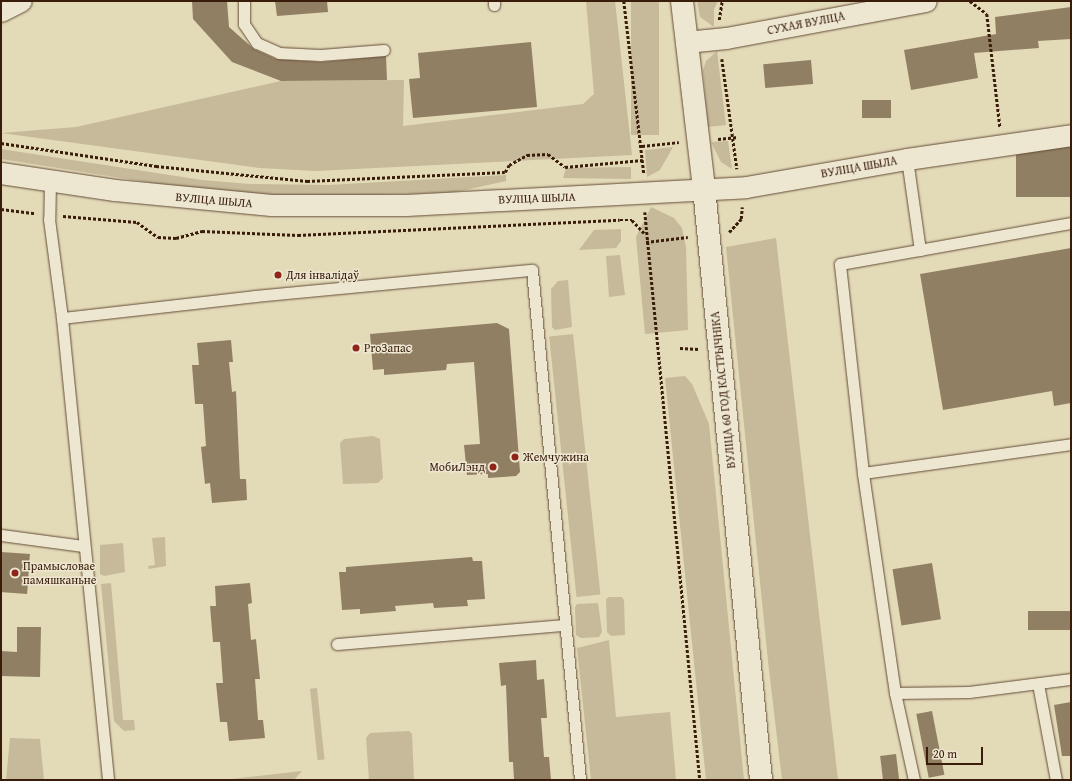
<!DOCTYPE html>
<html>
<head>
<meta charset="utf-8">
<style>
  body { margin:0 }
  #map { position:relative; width:1072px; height:781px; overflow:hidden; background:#e3dab8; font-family:"Gentium Book Plus",serif }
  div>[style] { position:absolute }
  .green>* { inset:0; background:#c6ba9a; transform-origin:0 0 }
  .building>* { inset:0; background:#917f64; transform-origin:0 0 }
  .path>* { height:2.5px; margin-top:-1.25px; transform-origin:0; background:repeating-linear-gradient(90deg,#391c0a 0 3px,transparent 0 5px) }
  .roads { filter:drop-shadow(0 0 1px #644c36) drop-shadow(0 0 1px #644c36) }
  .lane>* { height:11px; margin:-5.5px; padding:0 5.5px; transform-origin:5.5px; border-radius:5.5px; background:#ede7d1 }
  .street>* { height:21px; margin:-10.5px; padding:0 10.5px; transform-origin:10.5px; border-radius:10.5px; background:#ede7d1 }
  .secondary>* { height:22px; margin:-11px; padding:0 11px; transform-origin:11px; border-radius:11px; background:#ede7d1 }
  .dots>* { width:11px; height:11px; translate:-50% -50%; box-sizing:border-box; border:2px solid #ede7d1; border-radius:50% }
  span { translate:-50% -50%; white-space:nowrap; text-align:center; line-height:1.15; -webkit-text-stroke:3px #ede7d1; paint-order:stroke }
  .street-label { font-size:12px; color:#391c0a }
  .poi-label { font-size:12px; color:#391c0a }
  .left { translate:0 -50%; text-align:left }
  .right { translate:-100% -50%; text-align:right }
  .frame { position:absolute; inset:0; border:2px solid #391c0a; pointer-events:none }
  .scale { position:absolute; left:926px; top:747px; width:57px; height:18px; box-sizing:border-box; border:2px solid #391c0a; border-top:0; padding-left:5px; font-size:12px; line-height:14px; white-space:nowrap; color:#391c0a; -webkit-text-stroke:3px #ede7d1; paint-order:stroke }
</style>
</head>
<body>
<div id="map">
  <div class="green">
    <div style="clip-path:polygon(586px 1px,615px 1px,632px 155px,316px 171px,259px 168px,1px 133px,76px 127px,281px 81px,404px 80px,403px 126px,583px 104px,594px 94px)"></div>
    <div style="left:631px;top:1px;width:28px;height:134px"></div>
    <div style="clip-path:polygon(697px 1px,718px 1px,714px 9px,714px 27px,700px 17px)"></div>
    <div style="clip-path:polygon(717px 51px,726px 125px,708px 127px,703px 70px,706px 61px)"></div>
    <div style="clip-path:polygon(728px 141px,732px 169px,721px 162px,711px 142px)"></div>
    <div style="clip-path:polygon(673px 147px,660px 170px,647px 177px,645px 150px)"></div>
    <div style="clip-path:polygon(1px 149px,202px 180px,249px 184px,328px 185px,506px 175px,506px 181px,452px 193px,275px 197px,178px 187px,1px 159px)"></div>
    <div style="clip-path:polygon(631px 167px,631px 179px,563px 178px,566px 168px)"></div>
    <div style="clip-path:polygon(651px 207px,674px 218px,682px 228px,686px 247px,688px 330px,645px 334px,636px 237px)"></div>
    <div style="clip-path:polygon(621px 229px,621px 241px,616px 248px,579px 250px,594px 230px)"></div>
    <div style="clip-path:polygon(776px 238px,838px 780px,782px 780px,768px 661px,726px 247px)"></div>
    <div style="clip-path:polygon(620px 255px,625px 295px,609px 297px,606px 256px)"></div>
    <div style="clip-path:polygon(568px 280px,572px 327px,555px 330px,552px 327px,551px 289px,558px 281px)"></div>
    <div style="left:573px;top:334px;width:262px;height:24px;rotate:84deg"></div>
    <div style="clip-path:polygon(685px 376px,692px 384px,709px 424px,744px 780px,706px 780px,665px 378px)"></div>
    <div style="clip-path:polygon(373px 436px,380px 439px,383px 478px,378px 483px,343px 484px,340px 443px,344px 439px)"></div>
    <div style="clip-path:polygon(165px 537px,166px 566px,149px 569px,148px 566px,155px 565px,152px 538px)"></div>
    <div style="clip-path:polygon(123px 543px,125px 572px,104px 576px,100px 574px,100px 545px)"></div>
    <div style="clip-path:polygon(111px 583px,123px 720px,134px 720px,135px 730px,124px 731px,114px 721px,101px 584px)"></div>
    <div style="clip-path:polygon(609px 597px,622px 597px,624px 600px,625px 635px,611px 636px,607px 632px,606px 599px)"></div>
    <div style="clip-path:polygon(598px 603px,602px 632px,599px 637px,581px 638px,576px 635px,575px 607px,577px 604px)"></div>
    <div style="clip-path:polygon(609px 640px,616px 717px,670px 712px,676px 780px,591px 780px,577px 648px)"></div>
    <div style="left:317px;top:688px;width:72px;height:7px;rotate:84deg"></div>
    <div style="clip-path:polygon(409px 731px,412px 734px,414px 780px,369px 780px,366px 738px,370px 733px)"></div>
    <div style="clip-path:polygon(10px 738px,40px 739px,44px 780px,6px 780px)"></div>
    <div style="clip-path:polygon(302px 771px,294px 780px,223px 780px)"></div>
  </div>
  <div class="building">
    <div style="clip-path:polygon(192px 1px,227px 1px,229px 27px,254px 49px,276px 59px,321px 62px,386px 56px,387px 80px,281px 81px,232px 62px,193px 19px)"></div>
    <div style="clip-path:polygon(275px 1px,327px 1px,328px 12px,277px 16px)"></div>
    <div style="clip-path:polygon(1071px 7px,1071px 39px,1038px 41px,1039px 48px,974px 53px,978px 78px,911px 90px,904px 50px,996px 34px,995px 17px)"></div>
    <div style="clip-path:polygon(531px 42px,537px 107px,413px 118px,409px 79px,420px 78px,418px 53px)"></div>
    <div style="left:811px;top:60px;width:24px;height:48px;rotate:85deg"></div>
    <div style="left:862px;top:100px;width:29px;height:18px"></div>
    <div style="left:1071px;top:147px;width:50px;height:55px;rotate:90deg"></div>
    <div style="clip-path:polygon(1071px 248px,1071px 403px,1054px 406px,1052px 391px,943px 410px,920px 274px)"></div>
    <div style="clip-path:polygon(497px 323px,509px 329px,520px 472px,516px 476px,488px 478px,488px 474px,467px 475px,464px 445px,480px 444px,474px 362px,447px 364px,446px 370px,384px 375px,384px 369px,373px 370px,370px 334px)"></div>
    <div style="clip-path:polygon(231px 340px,233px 362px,229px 362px,232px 392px,236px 391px,240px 479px,246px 479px,247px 500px,212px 503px,210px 483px,205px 484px,201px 447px,206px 446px,203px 404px,195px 404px,192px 365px,199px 365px,197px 343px)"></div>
    <div style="left:1px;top:552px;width:29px;height:40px;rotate:4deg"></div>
    <div style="clip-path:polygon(472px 557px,473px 561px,482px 561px,485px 599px,467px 600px,468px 606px,434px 608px,433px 603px,395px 606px,396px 611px,360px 614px,360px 609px,342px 610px,339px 572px,346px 572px,346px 567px)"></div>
    <div style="left:932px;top:563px;width:57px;height:40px;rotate:81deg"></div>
    <div style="clip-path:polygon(250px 583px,252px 603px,248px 604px,251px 640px,256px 639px,260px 679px,255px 679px,258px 720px,263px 720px,265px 738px,229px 741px,227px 722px,220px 722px,216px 683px,223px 683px,220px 642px,213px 642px,210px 606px,216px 606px,215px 586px)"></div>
    <div style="left:1071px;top:611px;width:19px;height:43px;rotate:90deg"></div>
    <div style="clip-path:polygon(17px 627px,41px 627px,40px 677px,1px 676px,1px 651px,17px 652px)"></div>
    <div style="clip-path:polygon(536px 660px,537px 680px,544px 679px,547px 718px,541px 718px,544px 757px,549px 757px,551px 780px,514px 780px,513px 762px,509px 762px,506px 685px,501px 686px,499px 663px)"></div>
    <div style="clip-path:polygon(1071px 702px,1071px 756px,1062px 756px,1054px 705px)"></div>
    <div style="left:932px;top:711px;width:65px;height:16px;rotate:79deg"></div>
    <div style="left:896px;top:754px;width:26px;height:16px;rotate:83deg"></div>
  </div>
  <div class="path">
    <div style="left:624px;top:1px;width:173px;rotate:83.4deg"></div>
    <div style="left:970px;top:1px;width:21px;rotate:37deg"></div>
    <div style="left:987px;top:14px;width:114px;rotate:83.4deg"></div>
    <div style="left:719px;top:20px;width:19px;rotate:-81deg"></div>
    <div style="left:722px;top:59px;width:111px;rotate:82.2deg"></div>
    <div style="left:718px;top:139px;width:20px;rotate:-6deg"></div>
    <div style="left:1px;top:143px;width:157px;rotate:8.4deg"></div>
    <div style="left:156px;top:166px;width:152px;rotate:5.7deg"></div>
    <div style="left:307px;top:181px;width:198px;rotate:-2.6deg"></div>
    <div style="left:505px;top:172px;width:8px;rotate:-60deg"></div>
    <div style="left:509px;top:165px;width:21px;rotate:-29deg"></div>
    <div style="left:527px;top:155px;width:21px;rotate:-3deg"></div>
    <div style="left:548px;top:154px;width:21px;rotate:37deg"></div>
    <div style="left:565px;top:167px;width:78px;rotate:-5.1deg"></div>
    <div style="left:642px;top:146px;width:37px;rotate:-6deg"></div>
    <div style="left:1px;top:209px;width:34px;rotate:7deg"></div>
    <div style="left:645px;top:212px;width:571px;rotate:84.47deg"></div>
    <div style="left:63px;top:216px;width:74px;rotate:4.6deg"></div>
    <div style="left:137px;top:222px;width:26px;rotate:36deg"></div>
    <div style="left:158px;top:237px;width:18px;rotate:3deg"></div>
    <div style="left:176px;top:238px;width:27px;rotate:-15deg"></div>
    <div style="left:202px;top:231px;width:96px;rotate:2.4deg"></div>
    <div style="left:298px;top:235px;width:322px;rotate:-2.7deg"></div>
    <div style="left:620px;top:220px;width:12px"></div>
    <div style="left:632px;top:220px;width:18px;rotate:47deg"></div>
    <div style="left:729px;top:232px;width:18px;rotate:-47deg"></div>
    <div style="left:741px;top:219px;width:12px;rotate:-85deg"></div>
    <div style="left:646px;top:242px;width:42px;rotate:-6.8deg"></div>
    <div style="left:680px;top:348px;width:19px;rotate:3deg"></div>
  </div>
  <div class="roads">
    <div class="lane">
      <div style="left:244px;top:1px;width:23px;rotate:90deg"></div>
      <div style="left:244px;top:24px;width:23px;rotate:56deg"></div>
      <div style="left:257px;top:43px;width:24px;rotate:24deg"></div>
      <div style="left:279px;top:53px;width:41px;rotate:2.8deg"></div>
      <div style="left:320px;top:55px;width:64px;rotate:-4.5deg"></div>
      <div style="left:494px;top:1px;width:4px;rotate:90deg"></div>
      <div style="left:907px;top:159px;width:92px;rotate:81.9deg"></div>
      <div style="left:50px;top:180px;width:39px;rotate:91deg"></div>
      <div style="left:49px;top:219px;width:100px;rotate:82.5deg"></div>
      <div style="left:62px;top:318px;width:464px;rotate:84.3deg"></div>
      <div style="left:62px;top:318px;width:194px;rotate:-6.5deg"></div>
      <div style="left:255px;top:296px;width:278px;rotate:-5.4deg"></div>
      <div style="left:532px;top:270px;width:512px;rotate:84.62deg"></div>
      <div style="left:863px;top:473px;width:210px;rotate:-96.3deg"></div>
      <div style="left:840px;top:264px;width:235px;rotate:-10.1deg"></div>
      <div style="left:1px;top:535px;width:83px;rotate:7.6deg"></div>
      <div style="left:337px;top:644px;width:229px;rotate:-4.8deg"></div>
      <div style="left:1038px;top:684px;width:98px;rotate:79.4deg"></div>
      <div style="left:895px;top:693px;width:74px;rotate:-0.8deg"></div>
      <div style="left:969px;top:692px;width:103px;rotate:-7.3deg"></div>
      <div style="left:914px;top:780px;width:89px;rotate:-102.3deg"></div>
      <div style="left:895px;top:693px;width:222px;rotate:-98.3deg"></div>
      <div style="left:863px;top:473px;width:210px;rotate:-7.9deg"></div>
    </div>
    <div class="street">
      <div style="left:1px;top:11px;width:22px;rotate:-27deg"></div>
      <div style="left:686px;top:42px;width:40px;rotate:-5.7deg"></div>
      <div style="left:726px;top:38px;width:203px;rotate:-10.5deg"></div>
      <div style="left:1px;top:173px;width:115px;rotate:8.5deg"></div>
      <div style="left:115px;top:190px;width:157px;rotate:5.5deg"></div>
      <div style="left:271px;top:205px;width:135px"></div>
      <div style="left:406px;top:205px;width:340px;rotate:-3deg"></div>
      <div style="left:746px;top:187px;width:163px;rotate:-9.9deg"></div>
      <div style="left:907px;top:159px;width:166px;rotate:-8.3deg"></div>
    </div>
    <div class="secondary">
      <div style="left:682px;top:1px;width:188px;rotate:83.3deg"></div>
      <div style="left:704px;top:188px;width:595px;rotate:84.5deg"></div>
    </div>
  </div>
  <div class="dots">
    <div style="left:278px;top:275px;background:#8f2418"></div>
    <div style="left:356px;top:348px;background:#8f2418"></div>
    <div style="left:515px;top:457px;background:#8f2418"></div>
    <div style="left:493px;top:467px;background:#8f2418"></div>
    <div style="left:15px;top:573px;background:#8f2418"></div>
  </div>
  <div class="street-label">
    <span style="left:806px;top:23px;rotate:-11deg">СУХАЯ ВУЛІЦА</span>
    <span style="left:859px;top:167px;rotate:-10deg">ВУЛІЦА ШЫЛА</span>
    <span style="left:537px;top:198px;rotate:-2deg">ВУЛІЦА ШЫЛА</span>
    <span style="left:214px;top:200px;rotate:5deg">ВУЛІЦА ШЫЛА</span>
    <span style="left:723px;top:390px;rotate:-96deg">ВУЛІЦА 60 ГОД КАСТРЫЧНІКА</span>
  </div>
  <div class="poi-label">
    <span class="left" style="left:286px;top:275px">Для інвалідаў</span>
    <span class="left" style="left:364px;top:348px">ProЗапас</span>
    <span class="left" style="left:523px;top:457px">Жемчужина</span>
    <span class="right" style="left:485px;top:467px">МобиЛэнд</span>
    <span class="left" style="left:23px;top:573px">Прамысловае<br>памяшканьне</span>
  </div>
  <div class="frame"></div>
  <div class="scale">20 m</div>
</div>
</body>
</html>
